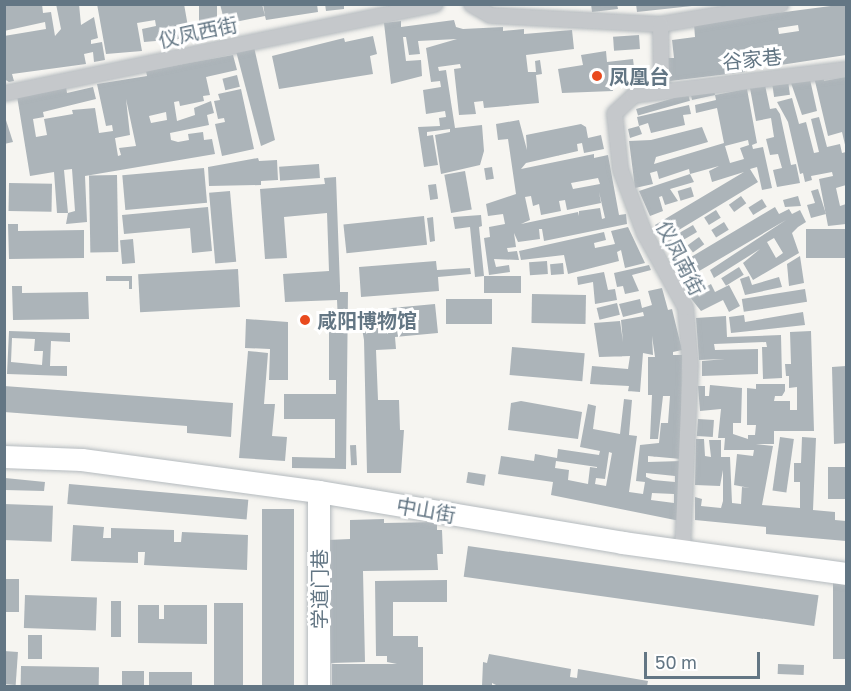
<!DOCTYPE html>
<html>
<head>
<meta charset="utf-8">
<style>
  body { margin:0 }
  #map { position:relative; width:851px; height:691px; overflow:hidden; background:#f6f5f1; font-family:"Golos Text","Noto Sans SC",sans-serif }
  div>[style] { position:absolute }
  .building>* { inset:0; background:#acb4b9; transform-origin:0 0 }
  .roads { filter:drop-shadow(0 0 2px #b4babe) drop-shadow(0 0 2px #b4babe) }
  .street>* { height:15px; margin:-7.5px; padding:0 7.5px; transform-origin:7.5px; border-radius:7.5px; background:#c5c8cb }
  .secondary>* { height:22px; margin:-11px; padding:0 11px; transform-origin:11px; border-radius:11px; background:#fff }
  .dots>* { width:16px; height:16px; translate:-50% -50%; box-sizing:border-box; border:3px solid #fff; border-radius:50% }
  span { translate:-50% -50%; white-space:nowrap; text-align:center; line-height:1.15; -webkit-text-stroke:6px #fff; paint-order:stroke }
  .street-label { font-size:20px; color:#637684 }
  .poi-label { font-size:20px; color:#637684; font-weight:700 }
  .left { translate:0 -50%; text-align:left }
  .frame { position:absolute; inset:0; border:6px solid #637684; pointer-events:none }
  .scale { position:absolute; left:644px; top:652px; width:116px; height:27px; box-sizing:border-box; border:3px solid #637684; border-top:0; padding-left:8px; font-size:18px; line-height:21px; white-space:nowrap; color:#637684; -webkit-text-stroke:4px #fff; paint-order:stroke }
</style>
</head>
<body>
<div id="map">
  <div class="building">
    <div style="clip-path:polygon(4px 4px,42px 4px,43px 13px,51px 12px,55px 36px,61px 29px,56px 4px,79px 4px,81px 25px,94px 17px,98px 38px,91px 40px,91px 44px,102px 42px,105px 60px,94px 62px,93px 52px,84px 54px,86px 64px,12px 74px,14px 81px,9px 82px,4px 79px,4px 36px,46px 29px,45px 22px,4px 31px)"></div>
    <div style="clip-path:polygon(97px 4px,184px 4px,190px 38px,144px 42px,142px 29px,156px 26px,155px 20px,137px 23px,142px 51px,106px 54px)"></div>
    <div style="left:199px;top:4px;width:18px;height:30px"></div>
    <div style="clip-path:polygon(220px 4px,262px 4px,265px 16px,263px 4px,317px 4px,318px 12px,266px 20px,265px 16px,225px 24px)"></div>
    <div style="clip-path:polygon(325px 4px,344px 4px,344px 9px,326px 11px)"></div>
    <div style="clip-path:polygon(591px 4px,617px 4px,618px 9px,592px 12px)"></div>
    <div style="clip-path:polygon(636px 4px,692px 4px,692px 6px,637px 12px)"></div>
    <div style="clip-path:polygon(evenodd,846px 4px,846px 55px,774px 66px,773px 61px,744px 65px,745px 72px,670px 81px,667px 58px,674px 58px,672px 40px,695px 37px,694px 24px,846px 4px,798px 25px,799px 31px,779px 34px,778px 28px,798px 25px)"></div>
    <div style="clip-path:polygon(454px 20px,456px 27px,463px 29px,503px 27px,503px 31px,524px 29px,524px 34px,572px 30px,574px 49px,526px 55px,528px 72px,536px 72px,535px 61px,540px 60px,542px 74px,536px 75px,539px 103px,484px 108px,483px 101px,474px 102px,476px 114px,459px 115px,454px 69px,461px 68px,460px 64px,438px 67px,439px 71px,446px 70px,455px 128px,482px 125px,484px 151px,480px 165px,441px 174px,435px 135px,450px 132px,450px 129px,427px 132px,427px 136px,433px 135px,438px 165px,424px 167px,418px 127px,440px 126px,439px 118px,446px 117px,445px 111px,426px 114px,423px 90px,441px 87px,440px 81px,431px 82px,426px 48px,457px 39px,418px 41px,420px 54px,409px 55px,406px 37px,403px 37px,406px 61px,421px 60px,422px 76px,391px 84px,384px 23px,401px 21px,401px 27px)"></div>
    <div style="left:639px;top:35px;width:14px;height:26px;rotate:86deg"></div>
    <div style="clip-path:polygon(373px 36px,377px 54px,370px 56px,373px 74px,279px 89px,272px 56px,344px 38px,345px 42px)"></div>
    <div style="clip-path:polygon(254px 47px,275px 140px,261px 146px,236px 51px)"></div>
    <div style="clip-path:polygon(606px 51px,607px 62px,633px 59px,636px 83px,612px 86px,613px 91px,562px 93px,558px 69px,583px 65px,581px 55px)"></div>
    <div style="clip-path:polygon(evenodd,233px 55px,237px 70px,206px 77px,210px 95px,203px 96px,204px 101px,180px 106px,179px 101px,174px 102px,177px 121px,195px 115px,194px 108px,211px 101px,214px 113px,207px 115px,209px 125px,170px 133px,171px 140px,178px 142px,189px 140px,188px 134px,203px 132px,204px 140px,212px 139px,215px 154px,85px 176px,87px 222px,66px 224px,68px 213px,57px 213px,54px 172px,30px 176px,17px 96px,66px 87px,67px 93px,93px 87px,96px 99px,43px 112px,44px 117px,33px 119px,36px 137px,47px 135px,44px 119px,73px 114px,72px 110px,95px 108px,99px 133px,113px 131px,112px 125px,106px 126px,97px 84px,147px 76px,146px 71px,233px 55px,126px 99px,136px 146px,119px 148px,121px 155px,118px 156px,115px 138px,130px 135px,126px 99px,233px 55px,166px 112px,167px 120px,151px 123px,149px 116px,166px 112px,233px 55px,72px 169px,75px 211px,68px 213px,64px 170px,72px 169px)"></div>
    <div style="left:237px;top:75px;width:12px;height:15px;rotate:76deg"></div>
    <div style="clip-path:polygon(809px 75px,817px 111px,802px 115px,790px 80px)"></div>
    <div style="clip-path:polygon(823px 76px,824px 81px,846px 77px,846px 149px,842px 132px,828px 136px,814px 77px)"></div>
    <div style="left:788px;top:81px;width:14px;height:16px;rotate:82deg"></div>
    <div style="clip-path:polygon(765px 85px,770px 109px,776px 108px,780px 114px,791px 165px,796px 164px,800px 183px,777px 187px,773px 170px,782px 168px,778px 154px,770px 155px,766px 139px,774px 137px,771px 118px,756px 121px,750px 88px)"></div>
    <div style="clip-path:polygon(241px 89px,254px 149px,222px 156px,215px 124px,225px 122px,224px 118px,218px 119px,214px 101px,220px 100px,218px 94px)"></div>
    <div style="clip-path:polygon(evenodd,747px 89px,757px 143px,752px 145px,753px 149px,763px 147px,772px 188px,762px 190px,757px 167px,750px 169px,758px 182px,664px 239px,655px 225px,744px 172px,712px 182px,709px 171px,719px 166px,690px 174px,689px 169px,659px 179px,657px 171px,650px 173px,653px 184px,635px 188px,629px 141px,651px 140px,702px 127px,708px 142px,656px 157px,654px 164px,724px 143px,717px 108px,696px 113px,695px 105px,716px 100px,715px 95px,692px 100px,691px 95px,714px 90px,715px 95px,747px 89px,748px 140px,749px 145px,740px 148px,744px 159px,730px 163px,725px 146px,748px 140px)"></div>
    <div style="left:688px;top:94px;width:7px;height:54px;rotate:74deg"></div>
    <div style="clip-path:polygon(792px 98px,799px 124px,806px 122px,814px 153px,819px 152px,811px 119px,819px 117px,827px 147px,840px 144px,842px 153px,846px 152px,846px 185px,836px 188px,840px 206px,846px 204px,846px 224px,828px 226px,819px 179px,833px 176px,832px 172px,811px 176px,812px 180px,805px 182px,803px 173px,800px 174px,788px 122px,777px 102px)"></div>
    <div style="clip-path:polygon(689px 105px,691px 114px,683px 115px,685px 125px,651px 133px,648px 123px,639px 126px,642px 134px,630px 138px,628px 129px,639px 126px,637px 117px)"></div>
    <div style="clip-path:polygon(4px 114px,13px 142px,4px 144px)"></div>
    <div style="clip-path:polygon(evenodd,519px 120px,527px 150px,526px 135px,581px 124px,586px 127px,588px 138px,601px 135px,604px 149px,584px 153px,582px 143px,577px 144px,578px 151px,526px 163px,521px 169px,594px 154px,594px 158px,608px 155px,619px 215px,626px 214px,627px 224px,544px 241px,542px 229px,539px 229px,540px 239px,518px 242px,514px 233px,516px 247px,507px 248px,508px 252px,517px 251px,519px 260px,494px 259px,496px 267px,509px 265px,510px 272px,489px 275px,484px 238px,490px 237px,489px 227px,505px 224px,503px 214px,488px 216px,486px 204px,516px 194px,508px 139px,498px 140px,496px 124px,519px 120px,598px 178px,600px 184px,573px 189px,571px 183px,598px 178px,519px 120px,599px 192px,605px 218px,602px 219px,600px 208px,579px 211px,579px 216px,578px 212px,521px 224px,530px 220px,525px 197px,531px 196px,533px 206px,539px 204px,541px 215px,561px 211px,559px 201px,565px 200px,567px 210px,601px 203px,599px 192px)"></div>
    <div style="clip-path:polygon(258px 158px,259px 161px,277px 160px,278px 180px,261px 181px,261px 185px,209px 186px,208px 167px)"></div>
    <div style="left:319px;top:164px;width:14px;height:40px;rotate:86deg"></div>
    <div style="left:492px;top:167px;width:12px;height:8px;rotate:81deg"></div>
    <div style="left:204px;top:168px;width:35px;height:82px;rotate:85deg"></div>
    <div style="left:465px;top:171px;width:39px;height:21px;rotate:80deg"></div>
    <div style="clip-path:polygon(690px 174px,694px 182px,670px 189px,678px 201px,665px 205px,662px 196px,659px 197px,663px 211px,650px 216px,639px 191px)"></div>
    <div style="left:117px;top:175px;width:77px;height:28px;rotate:89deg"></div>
    <div style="clip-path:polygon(336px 177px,340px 286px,340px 292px,348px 292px,346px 469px,292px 468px,292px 457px,335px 458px,335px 419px,284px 419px,284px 394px,336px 394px,336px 380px,329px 380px,329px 322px,338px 322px,337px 300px,285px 302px,283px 274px,329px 271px,327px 213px,284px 217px,287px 258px,265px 259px,260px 189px,325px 184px,324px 178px)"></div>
    <div style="left:9px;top:183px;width:43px;height:28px;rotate:1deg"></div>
    <div style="left:436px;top:184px;width:15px;height:8px;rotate:82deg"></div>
    <div style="left:691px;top:187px;width:10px;height:14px;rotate:73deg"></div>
    <div style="clip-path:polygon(818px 189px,826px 214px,811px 218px,807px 205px,815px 203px,811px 191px)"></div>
    <div style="left:230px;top:191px;width:71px;height:21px;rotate:85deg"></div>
    <div style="left:741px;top:196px;width:9px;height:15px;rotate:54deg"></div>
    <div style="clip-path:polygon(798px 196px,801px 206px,785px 207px,783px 200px)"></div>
    <div style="left:762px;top:199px;width:9px;height:16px;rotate:58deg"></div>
    <div style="clip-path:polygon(208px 207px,212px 251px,192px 253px,190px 228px,124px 234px,122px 215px)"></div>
    <div style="clip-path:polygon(evenodd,775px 207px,779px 214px,789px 209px,792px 214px,800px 210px,806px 222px,798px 227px,791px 218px,798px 227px,792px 233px,799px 253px,753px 280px,743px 263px,760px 249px,714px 278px,710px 270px,786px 220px,689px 277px,681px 263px,775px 207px,774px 238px,783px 253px,776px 258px,767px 242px,774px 238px)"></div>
    <div style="left:716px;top:210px;width:9px;height:14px;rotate:58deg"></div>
    <div style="clip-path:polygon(481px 215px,482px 226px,479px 227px,484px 276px,475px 277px,470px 227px,455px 229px,453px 217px)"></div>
    <div style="left:424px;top:216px;width:29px;height:81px;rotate:84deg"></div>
    <div style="clip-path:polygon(433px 217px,435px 241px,430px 242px,427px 218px)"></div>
    <div style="left:724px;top:222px;width:9px;height:15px;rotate:58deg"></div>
    <div style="clip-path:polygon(8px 224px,18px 224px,18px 231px,84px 230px,84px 258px,9px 259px)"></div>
    <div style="left:693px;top:225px;width:8px;height:16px;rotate:60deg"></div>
    <div style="clip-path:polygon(628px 227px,645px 263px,625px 268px,621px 250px,617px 252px,619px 261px,568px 274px,564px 255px,521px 260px,519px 251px,604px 232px,606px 240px,594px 243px,595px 248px,615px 244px,611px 231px)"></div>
    <div style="left:846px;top:229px;width:29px;height:40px;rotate:90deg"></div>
    <div style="left:699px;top:237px;width:9px;height:14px;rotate:54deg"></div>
    <div style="left:133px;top:239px;width:24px;height:13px;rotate:85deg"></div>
    <div style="left:671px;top:239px;width:20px;height:7px;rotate:60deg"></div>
    <div style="clip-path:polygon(800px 256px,804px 283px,789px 286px,787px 264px)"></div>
    <div style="clip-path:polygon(436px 261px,437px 270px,470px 268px,471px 274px,438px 277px,439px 291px,361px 297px,359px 267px)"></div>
    <div style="left:547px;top:261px;width:13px;height:18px;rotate:86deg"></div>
    <div style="left:563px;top:263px;width:11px;height:13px;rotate:85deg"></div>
    <div style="clip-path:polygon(649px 265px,651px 270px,632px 275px,639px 291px,625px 294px,623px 286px,617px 287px,614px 273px)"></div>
    <div style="left:739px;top:267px;width:9px;height:21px;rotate:58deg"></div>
    <div style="left:238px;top:269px;width:38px;height:100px;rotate:87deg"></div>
    <div style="clip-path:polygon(604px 272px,608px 290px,615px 289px,617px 300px,595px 304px,593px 282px,578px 285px,577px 277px)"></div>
    <div style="clip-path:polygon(106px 276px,132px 276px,132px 289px,129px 289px,129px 281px,106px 281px)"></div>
    <div style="left:484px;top:276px;width:37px;height:17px"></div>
    <div style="left:701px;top:276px;width:8px;height:18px;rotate:60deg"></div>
    <div style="clip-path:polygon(749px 276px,752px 285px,779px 277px,782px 287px,745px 295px,740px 279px)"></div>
    <div style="clip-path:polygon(711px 284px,715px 292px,729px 285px,740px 306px,729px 312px,723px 300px,701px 311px,689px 296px)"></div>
    <div style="clip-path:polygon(12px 286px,22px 286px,22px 293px,88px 292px,89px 319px,13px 320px)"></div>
    <div style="clip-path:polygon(evenodd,662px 288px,668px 310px,672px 309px,682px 350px,673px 352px,673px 355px,682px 355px,681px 459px,648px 456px,648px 462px,682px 461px,680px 521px,551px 495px,553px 482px,498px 474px,501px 456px,534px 461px,535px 454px,557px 458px,558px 449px,599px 455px,600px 451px,580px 447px,588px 404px,596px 406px,593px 429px,620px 434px,624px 399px,632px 400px,629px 435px,637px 436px,629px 492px,643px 494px,645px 482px,636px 481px,640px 445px,659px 443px,661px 423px,668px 423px,670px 396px,663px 396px,658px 439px,650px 439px,652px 395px,648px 395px,648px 357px,655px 357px,652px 336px,653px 355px,643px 353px,640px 392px,628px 391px,629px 386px,590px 384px,592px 366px,628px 369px,630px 356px,599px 357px,594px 323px,620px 321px,623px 342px,621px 320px,644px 316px,643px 312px,623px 317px,619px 304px,640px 299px,642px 308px,652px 305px,648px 291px,662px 288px,609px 452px,612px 453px,606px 486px,595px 484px,596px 478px,605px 479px,609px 452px,662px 288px,556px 461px,597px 467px,597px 468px,590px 467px,588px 484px,568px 480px,569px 470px,555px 468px,556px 461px,662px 288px,646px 473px,675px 476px,675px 482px,653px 480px,646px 477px,646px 473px,662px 288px,652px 493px,674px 494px,674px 503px,651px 500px,652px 493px)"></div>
    <div style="left:805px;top:289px;width:13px;height:64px;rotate:81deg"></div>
    <div style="left:532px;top:294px;width:54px;height:29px;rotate:1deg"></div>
    <div style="left:492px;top:299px;width:25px;height:46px;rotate:90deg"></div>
    <div style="left:617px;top:303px;width:12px;height:21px;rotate:76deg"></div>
    <div style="clip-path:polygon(435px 304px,438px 333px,395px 337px,396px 349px,376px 350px,378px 400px,399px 400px,400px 430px,404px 430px,401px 473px,367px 473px,364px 340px,359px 311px)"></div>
    <div style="clip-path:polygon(803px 312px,805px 325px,731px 333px,729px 317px,744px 315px,745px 322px)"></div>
    <div style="clip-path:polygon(726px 316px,727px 337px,781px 335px,782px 378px,763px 379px,762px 347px,767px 347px,766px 342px,714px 344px,715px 350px,758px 349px,758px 374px,702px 376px,702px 361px,725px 359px,699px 360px,696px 318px)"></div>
    <div style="clip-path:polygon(246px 319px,288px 322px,288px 380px,269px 380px,270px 349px,245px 348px)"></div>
    <div style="clip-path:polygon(evenodd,9px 331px,70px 333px,70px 342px,51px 341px,50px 366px,67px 366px,67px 376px,7px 374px,9px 331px,12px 338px,35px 339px,34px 351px,43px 351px,42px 365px,11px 362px,12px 338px)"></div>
    <div style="clip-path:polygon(811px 331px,814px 431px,774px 431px,774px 444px,756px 444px,773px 446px,762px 505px,800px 508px,800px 482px,794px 482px,794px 463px,801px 463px,802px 437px,816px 438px,813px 510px,835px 512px,835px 520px,846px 521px,846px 541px,766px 534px,766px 527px,695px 520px,695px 497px,702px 499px,701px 506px,721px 508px,723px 501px,723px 470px,720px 486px,695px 485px,696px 439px,704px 439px,705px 456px,711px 457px,709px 440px,721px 440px,721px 457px,730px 457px,732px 503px,741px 504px,742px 487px,750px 488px,734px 485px,737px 454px,753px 456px,754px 450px,724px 450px,725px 438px,718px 438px,721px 409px,700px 411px,698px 386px,705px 386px,705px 396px,709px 396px,710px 385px,742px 388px,741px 423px,733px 423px,733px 434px,748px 439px,748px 435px,755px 435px,756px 425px,747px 425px,747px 388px,756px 389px,756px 384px,785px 384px,785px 391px,782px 396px,775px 396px,774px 401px,790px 401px,790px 410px,797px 410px,797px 387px,789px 388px,789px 376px,786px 376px,785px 364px,791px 364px,790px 332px)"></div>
    <div style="left:512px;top:347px;width:73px;height:28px;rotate:5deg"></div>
    <div style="clip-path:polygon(248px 351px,268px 353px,264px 404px,275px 404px,272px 436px,287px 437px,285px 461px,239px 458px)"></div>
    <div style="clip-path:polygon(846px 366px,846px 443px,834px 444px,832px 367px)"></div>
    <div style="clip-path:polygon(4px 386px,233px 403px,231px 437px,187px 433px,187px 426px,4px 412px)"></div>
    <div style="clip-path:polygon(521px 401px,582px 412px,578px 439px,508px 430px,511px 403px)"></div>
    <div style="left:698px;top:419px;width:16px;height:17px;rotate:4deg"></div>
    <div style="left:780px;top:437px;width:14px;height:54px;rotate:8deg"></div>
    <div style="left:356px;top:445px;width:20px;height:6px;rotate:87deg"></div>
    <div style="left:828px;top:467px;width:18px;height:32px"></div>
    <div style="left:468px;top:472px;width:18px;height:11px;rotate:9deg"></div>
    <div style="clip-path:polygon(5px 478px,45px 482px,44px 491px,5px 490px)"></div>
    <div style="left:69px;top:484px;width:180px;height:20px;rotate:5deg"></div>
    <div style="left:4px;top:504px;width:49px;height:36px;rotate:2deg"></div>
    <div style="left:262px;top:509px;width:32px;height:177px"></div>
    <div style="clip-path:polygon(384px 519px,384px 523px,437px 522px,437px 530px,442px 530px,443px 554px,437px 554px,438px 570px,363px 571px,365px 662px,331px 663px,328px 540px,350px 539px,350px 520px)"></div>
    <div style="clip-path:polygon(73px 525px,104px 527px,103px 538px,111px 538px,111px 528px,174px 530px,174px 542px,181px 542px,182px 532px,248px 535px,247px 570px,144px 565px,145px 552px,138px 552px,138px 563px,71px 561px)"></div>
    <div style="left:468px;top:546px;width:354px;height:31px;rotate:8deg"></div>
    <div style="left:4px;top:579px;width:15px;height:33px"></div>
    <div style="clip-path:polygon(447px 580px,447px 602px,393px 602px,393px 636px,418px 636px,418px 647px,423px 647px,423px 686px,332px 686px,332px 664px,397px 664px,387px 662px,387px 656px,376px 656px,375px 581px)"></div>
    <div style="left:846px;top:583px;width:76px;height:13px;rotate:90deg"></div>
    <div style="left:25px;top:595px;width:72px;height:33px;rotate:2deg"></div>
    <div style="left:111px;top:601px;width:10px;height:36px"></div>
    <div style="left:214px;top:603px;width:29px;height:83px"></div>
    <div style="clip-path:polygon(138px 605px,159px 605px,159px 619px,164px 619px,164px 605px,207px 605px,207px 644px,138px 643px)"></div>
    <div style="left:28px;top:635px;width:14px;height:24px"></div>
    <div style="left:4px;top:651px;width:14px;height:33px;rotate:4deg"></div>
    <div style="clip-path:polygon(489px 654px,571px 669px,570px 677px,577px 678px,578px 669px,648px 681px,647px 686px,498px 686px,492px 683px,492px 686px,482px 686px,483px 662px,487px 663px)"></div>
    <div style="left:778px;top:664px;width:26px;height:10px;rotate:2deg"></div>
    <div style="left:21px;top:666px;width:78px;height:20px;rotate:1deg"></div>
    <div style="left:122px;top:671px;width:22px;height:15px"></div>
    <div style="left:149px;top:672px;width:43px;height:14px"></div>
  </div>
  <div class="roads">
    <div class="street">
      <div style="left:471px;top:4px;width:22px;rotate:30deg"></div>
      <div style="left:490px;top:15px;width:170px;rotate:3deg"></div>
      <div style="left:660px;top:24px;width:122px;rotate:-9.5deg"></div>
      <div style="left:660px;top:24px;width:66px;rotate:89.1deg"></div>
      <div style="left:4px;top:93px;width:440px;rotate:-11.7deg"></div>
      <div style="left:682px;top:552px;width:187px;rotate:-87.6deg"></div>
      <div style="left:690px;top:365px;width:58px;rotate:-94.9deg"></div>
      <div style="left:685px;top:307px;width:85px;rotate:-119deg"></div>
      <div style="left:644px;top:233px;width:68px;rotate:-110.6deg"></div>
      <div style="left:620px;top:169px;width:56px;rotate:-96.1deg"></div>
      <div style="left:614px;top:113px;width:26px;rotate:-43deg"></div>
      <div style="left:633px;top:95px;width:215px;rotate:-7deg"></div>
    </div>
    <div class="secondary">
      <div style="left:4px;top:457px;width:78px;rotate:2.2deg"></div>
      <div style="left:82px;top:460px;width:239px;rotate:7.7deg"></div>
      <div style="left:319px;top:492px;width:308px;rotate:9.5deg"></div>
      <div style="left:623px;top:543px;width:225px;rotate:7.9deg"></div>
      <div style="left:319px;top:492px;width:194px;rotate:90deg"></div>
    </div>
  </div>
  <div class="dots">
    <div style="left:597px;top:76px;background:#e94a1e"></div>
    <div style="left:305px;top:320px;background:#e94a1e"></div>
  </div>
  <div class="street-label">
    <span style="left:198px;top:32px;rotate:-12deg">仪凤西街</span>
    <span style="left:752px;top:59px;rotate:-6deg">谷家巷</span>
    <span style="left:681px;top:258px;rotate:63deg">仪凤南街</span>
    <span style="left:426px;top:510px;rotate:10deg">中山街</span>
    <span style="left:319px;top:589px;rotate:-90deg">学道门巷</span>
  </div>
  <div class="poi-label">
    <span class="left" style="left:609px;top:76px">凤凰台</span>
    <span class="left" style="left:317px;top:320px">咸阳博物馆</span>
  </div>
  <div class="frame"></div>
  <div class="scale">50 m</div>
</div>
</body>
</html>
